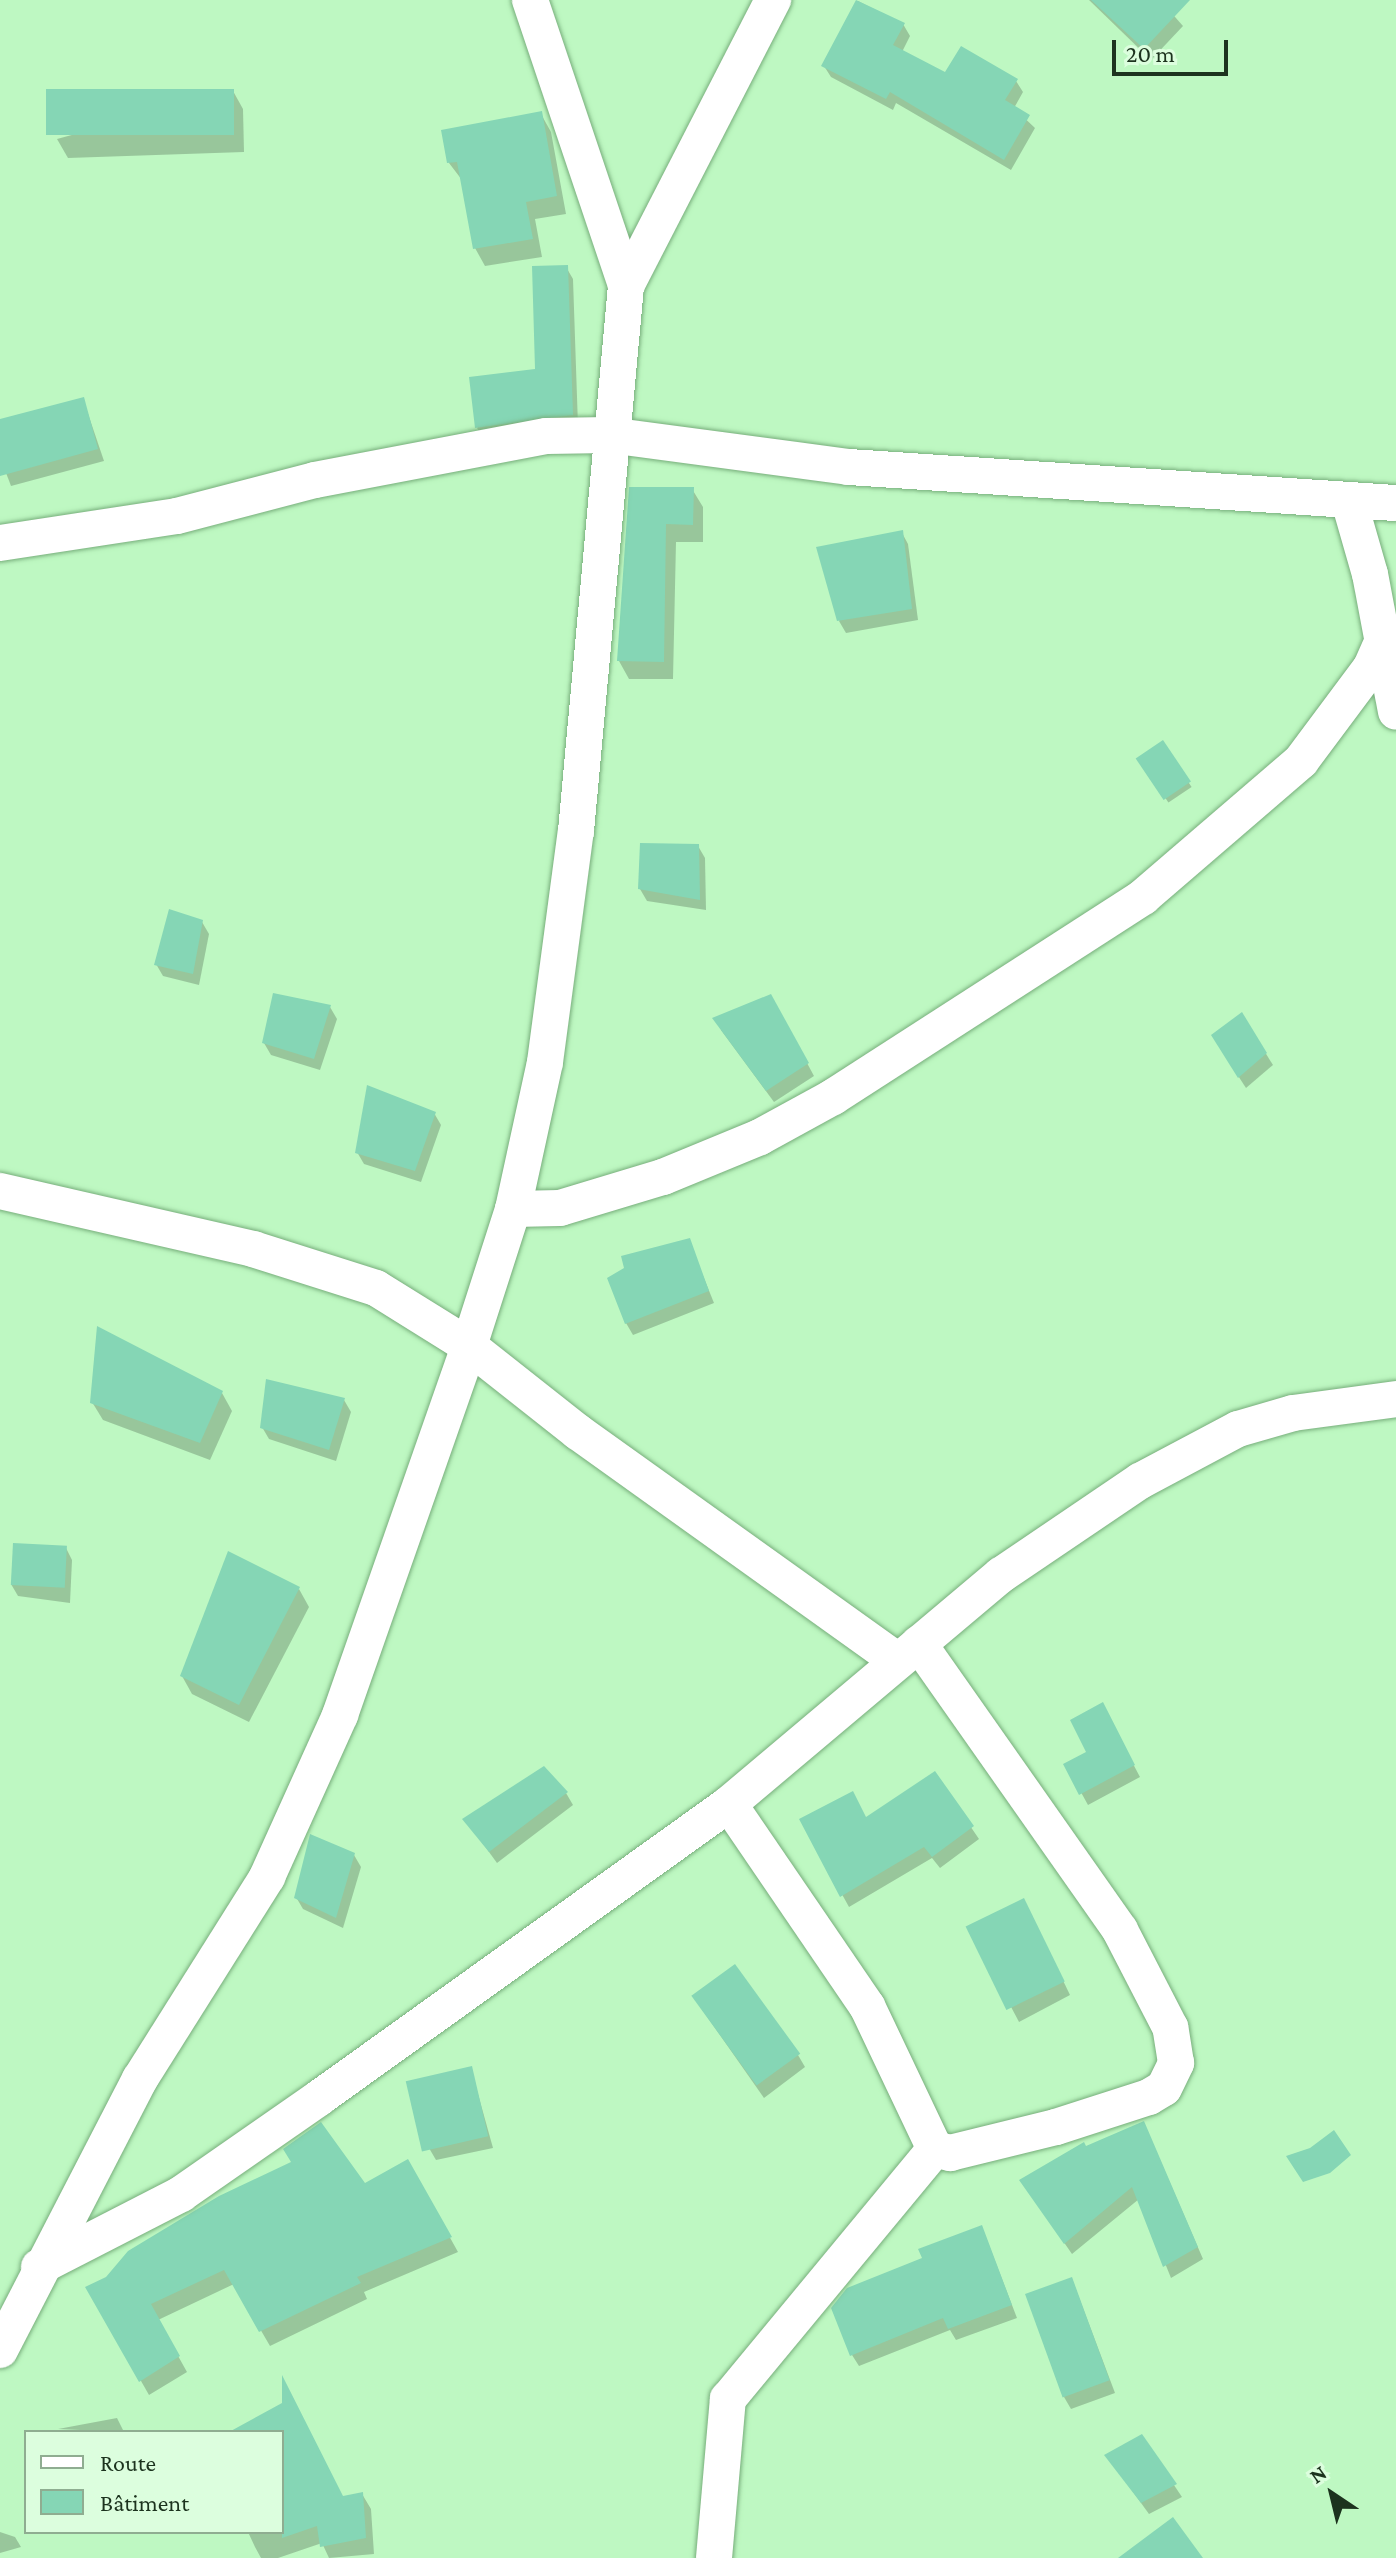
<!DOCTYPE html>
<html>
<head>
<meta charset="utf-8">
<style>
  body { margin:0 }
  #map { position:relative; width:1396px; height:2558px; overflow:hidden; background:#bef8c2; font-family:"Crimson Pro",serif }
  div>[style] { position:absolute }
  .shadow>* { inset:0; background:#0003; transform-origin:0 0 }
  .building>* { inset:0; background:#85d6b5; transform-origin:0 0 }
  .roads { filter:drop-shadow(0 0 2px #77ae7b) drop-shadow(0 0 2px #77ae7b) }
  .minor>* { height:36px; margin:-18px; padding:0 18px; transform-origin:18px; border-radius:18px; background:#fff }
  span { translate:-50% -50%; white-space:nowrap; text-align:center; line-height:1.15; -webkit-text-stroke:6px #dcfede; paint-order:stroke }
  .legend { position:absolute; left:24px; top:2430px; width:260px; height:104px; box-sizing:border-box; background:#dcfede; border:2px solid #8fad91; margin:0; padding:10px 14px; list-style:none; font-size:24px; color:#1c331e }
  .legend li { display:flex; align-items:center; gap:16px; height:40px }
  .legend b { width:40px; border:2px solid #8fad91 }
  .north { position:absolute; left:1292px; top:2454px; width:80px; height:80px; -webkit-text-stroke:6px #dcfede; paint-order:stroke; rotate:325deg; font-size:22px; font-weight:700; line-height:32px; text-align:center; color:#1c331e }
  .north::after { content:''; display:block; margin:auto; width:28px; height:36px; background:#1c331e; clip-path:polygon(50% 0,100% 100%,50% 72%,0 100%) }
  .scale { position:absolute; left:1112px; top:40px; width:116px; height:36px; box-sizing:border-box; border:4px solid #1c331e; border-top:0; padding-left:10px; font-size:24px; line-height:28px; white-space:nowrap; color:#1c331e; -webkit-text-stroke:6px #dcfede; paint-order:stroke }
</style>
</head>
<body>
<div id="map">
  <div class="shadow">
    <div style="clip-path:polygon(1089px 0,1160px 0,1183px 26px,1151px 60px)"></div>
    <div style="clip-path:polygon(858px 1px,903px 24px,910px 36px,902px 52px,946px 75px,1016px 81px,1023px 92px,1014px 108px,1035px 128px,1011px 170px,896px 103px,893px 110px,831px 77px,824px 66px)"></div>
    <div style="clip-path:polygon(233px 91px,243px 109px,244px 152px,68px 158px,57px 139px)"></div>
    <div style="clip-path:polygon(541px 114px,551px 132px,566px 214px,535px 219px,542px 257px,485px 266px,475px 248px,462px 180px,449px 163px,444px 132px)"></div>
    <div style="clip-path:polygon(566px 267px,573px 279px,578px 426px,484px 439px,477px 428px,537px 371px)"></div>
    <div style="clip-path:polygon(83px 399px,104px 461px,11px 486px,0 457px,0 421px)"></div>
    <div style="clip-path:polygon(631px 489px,692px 489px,703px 507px,703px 542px,676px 542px,673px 679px,629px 679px,619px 661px)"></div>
    <div style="clip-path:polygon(902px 533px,908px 544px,918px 620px,846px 633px,839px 621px)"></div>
    <div style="left:1162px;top:743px;width:53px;height:28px;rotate:56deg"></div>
    <div style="clip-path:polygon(698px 846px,705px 858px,706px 910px,647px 901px,640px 889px)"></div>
    <div style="clip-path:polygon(202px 922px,209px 934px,199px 985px,163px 976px,156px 964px)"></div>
    <div style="clip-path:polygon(771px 996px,814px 1076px,774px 1102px,721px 1030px)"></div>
    <div style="clip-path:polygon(330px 1007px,337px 1019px,320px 1070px,271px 1055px,264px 1043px)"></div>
    <div style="clip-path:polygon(1242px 1015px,1273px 1065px,1246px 1088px,1220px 1048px)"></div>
    <div style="clip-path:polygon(434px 1113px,441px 1125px,421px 1182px,364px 1164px,357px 1152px)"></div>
    <div style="clip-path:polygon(689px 1241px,714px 1303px,633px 1335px,626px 1323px)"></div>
    <div style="clip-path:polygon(222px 1393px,232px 1411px,210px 1460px,103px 1420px,92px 1402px)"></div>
    <div style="clip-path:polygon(344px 1400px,351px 1412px,336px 1461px,269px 1439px,262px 1427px)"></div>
    <div style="clip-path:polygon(66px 1548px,72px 1560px,70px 1603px,18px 1596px,11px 1584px)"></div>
    <div style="clip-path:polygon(299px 1589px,309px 1607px,249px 1722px,192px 1694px,182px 1676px)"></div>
    <div style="clip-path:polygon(1108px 1717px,1140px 1777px,1088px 1805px,1066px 1765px,1089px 1752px)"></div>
    <div style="clip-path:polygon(934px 1773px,979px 1839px,940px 1868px,932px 1858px,849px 1907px,801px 1820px,866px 1819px)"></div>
    <div style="clip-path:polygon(566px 1793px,573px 1805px,497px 1863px,465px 1819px)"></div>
    <div style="clip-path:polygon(354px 1855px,361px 1867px,343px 1928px,303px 1909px,296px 1897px)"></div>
    <div style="clip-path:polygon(1030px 1912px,1070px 1995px,1019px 2022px,969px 1928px)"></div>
    <div style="clip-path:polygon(701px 2008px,798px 2055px,805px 2067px,764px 2098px)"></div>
    <div style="clip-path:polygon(471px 2069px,493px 2148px,436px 2160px,429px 2148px)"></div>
    <div style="clip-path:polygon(1144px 2123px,1203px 2259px,1171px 2278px,1139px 2199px,1072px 2254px,1029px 2192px,1085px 2149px)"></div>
    <div style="clip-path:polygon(408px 2162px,458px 2252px,364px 2292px,367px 2299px,270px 2346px,234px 2284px,158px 2320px,187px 2372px,149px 2395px,88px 2288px,364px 2186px)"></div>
    <div style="clip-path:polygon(982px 2227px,1017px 2318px,956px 2340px,950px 2330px,859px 2366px,852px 2355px,924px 2260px)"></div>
    <div style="clip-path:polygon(1072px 2279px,1115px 2393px,1071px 2409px,1064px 2397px)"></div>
    <div style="clip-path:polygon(292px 2399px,343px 2498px,362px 2494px,371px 2509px,374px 2554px,329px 2558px,322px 2543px,278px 2558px,261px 2558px,255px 2547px,248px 2532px,282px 2532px,282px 2432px,233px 2432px)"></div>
    <div style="clip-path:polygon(117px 2418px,124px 2432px,58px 2429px)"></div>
    <div style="clip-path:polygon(1141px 2436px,1182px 2497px,1149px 2514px,1107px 2456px)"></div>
    <div style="clip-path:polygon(0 2532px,15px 2537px,21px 2547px,0 2553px)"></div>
  </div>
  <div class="building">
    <div style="clip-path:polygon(856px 0,905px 23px,893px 45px,945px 72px,961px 46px,1018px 79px,1005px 100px,1030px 115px,1004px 160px,890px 92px,886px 99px,821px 66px)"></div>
    <div style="clip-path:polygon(1091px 0,1190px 0,1144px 49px)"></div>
    <div style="left:234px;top:89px;width:46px;height:188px;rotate:90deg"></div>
    <div style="clip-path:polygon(542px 111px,557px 196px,526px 202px,533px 239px,473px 249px,457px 162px,447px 163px,441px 130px)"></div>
    <div style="clip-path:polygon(568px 265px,573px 415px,475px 428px,469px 377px,535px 369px,532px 266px)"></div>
    <div style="clip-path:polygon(84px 397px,98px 449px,0 476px,0 419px)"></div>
    <div style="clip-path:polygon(629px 487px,694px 487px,693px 525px,666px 524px,664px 662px,617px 661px)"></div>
    <div style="clip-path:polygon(903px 530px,912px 609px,837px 621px,816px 547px)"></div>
    <div style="left:1163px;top:740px;width:50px;height:33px;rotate:56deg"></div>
    <div style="clip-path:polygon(640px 843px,699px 844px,700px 900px,638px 889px)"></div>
    <div style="clip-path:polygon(169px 909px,203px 920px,193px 974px,154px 965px)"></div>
    <div style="clip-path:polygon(273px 993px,331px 1005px,314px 1059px,262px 1043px)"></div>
    <div style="clip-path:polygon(771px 994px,809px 1063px,766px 1091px,712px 1018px)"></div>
    <div style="clip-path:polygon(1242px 1012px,1267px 1053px,1238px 1078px,1211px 1035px)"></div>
    <div style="clip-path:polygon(367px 1085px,436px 1112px,415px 1171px,355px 1153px)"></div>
    <div style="clip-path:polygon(690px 1238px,709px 1291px,625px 1324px,607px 1278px,624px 1268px,621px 1256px)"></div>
    <div style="clip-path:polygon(97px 1326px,223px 1391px,200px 1443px,90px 1403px)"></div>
    <div style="clip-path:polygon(266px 1379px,345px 1398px,329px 1450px,260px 1428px)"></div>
    <div style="left:13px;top:1543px;width:54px;height:42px;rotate:3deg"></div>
    <div style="clip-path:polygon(228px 1551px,300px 1587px,239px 1705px,180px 1676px)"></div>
    <div style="clip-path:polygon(1103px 1702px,1135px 1765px,1079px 1795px,1063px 1764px,1086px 1752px,1070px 1720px)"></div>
    <div style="clip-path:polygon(544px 1766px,568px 1792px,489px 1852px,462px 1819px)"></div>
    <div style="clip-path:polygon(935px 1771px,974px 1826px,932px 1857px,924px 1847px,840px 1897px,799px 1819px,853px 1791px,866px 1817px)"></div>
    <div style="clip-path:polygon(310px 1834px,355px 1853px,336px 1918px,294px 1898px)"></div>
    <div style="left:1024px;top:1898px;width:93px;height:65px;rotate:64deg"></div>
    <div style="left:735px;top:1964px;width:111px;height:54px;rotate:54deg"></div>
    <div style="left:472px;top:2066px;width:72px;height:68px;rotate:77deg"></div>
    <div style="clip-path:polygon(1144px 2121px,1198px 2247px,1163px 2267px,1132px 2187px,1064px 2244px,1019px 2180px,1084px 2142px,1086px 2146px)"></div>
    <div style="clip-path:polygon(321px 2122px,365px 2183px,408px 2159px,452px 2237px,357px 2277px,361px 2283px,259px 2332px,224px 2270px,151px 2304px,180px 2356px,139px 2382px,85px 2287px,106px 2277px,128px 2251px,219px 2196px,291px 2162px,283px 2149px)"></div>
    <div style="clip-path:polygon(1334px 2130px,1351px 2155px,1330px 2173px,1303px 2182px,1286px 2156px,1310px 2148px)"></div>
    <div style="clip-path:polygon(982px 2225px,1012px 2305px,948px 2329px,943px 2318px,850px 2356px,831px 2308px,847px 2288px,922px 2258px,918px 2249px)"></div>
    <div style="left:1072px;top:2277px;width:110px;height:50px;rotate:70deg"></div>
    <div style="clip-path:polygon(282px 2375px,343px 2496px,363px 2492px,366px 2538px,320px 2547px,317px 2526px,282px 2538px,282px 2432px,229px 2432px,282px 2403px)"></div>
    <div style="clip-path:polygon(1142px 2434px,1177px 2484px,1141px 2503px,1104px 2455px)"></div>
    <div style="clip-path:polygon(1173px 2517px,1203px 2558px,1118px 2558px)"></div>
  </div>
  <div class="roads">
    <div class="minor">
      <div style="left:530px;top:0;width:302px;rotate:71.4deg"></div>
      <div style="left:1349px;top:501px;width:76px;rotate:74deg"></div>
      <div style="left:1370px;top:574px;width:140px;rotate:79.3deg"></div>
      <div style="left:0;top:543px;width:179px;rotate:-8.7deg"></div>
      <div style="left:177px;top:516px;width:143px;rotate:-14.6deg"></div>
      <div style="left:315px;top:480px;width:235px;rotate:-10.8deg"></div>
      <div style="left:546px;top:436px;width:63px;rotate:-0.9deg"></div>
      <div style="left:609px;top:435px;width:242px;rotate:7.6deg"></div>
      <div style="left:849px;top:467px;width:548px;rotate:3.77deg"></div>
      <div style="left:0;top:1191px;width:260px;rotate:12.9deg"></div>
      <div style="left:253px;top:1249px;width:129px;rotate:17.6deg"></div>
      <div style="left:376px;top:1288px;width:110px;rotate:31.9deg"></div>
      <div style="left:469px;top:1346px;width:139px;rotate:38.3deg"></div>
      <div style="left:578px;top:1432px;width:393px;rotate:35.6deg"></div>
      <div style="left:513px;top:1209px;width:47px;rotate:-1.2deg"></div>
      <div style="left:560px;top:1208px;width:108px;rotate:-16.8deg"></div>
      <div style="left:663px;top:1177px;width:105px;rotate:-22.4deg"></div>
      <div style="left:760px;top:1137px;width:83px;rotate:-28.7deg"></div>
      <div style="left:833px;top:1097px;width:369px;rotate:-32.8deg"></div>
      <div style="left:1143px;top:897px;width:208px;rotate:-40.7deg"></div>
      <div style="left:1301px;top:761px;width:117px;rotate:-53.3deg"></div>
      <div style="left:1371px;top:667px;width:22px;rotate:-66deg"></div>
      <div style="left:729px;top:1804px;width:245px;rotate:55.7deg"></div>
      <div style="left:867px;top:2006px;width:158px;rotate:64.6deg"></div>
      <div style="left:935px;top:2149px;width:16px;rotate:15deg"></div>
      <div style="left:950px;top:2153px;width:109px;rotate:-13.8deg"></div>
      <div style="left:1056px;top:2127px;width:98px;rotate:-17.9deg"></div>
      <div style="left:1149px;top:2097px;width:17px;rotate:-31deg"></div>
      <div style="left:1164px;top:2088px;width:28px;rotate:-64deg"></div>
      <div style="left:1176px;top:2063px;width:36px;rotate:-99deg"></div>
      <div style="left:1170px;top:2027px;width:109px;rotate:-117.3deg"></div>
      <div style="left:1120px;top:1930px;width:350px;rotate:-125.1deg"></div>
      <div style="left:39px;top:2267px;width:160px;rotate:-27.2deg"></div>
      <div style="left:181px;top:2194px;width:168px;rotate:-34.8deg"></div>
      <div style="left:319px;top:2098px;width:505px;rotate:-35.64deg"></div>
      <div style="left:729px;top:1804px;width:356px;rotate:-40.1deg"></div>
      <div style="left:1001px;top:1575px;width:168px;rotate:-34.1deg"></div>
      <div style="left:1140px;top:1481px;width:111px;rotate:-28deg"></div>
      <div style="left:1238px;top:1429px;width:57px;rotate:-16.2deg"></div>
      <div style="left:1293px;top:1413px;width:104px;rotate:-7.7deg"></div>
      <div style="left:0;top:2350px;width:305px;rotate:-62.7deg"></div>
      <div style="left:140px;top:2079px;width:239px;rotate:-57.8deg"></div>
      <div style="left:267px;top:1877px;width:178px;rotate:-65.7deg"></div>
      <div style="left:340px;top:1715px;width:391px;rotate:-70.7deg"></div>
      <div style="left:469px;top:1346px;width:144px;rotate:-72.2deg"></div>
      <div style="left:513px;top:1209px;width:150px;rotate:-77.7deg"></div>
      <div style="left:545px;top:1062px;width:233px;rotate:-82.4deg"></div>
      <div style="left:576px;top:831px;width:547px;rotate:-84.76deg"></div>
      <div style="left:626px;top:286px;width:322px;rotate:-62.8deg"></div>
      <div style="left:714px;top:2558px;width:160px;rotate:-85deg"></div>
      <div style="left:728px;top:2399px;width:325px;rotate:-50.4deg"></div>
    </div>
  </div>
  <ul class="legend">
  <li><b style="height:10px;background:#fff"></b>Route</li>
  <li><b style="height:22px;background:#85d6b5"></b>Bâtiment</li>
  </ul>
  <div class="north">N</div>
  <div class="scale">20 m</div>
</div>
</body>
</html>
